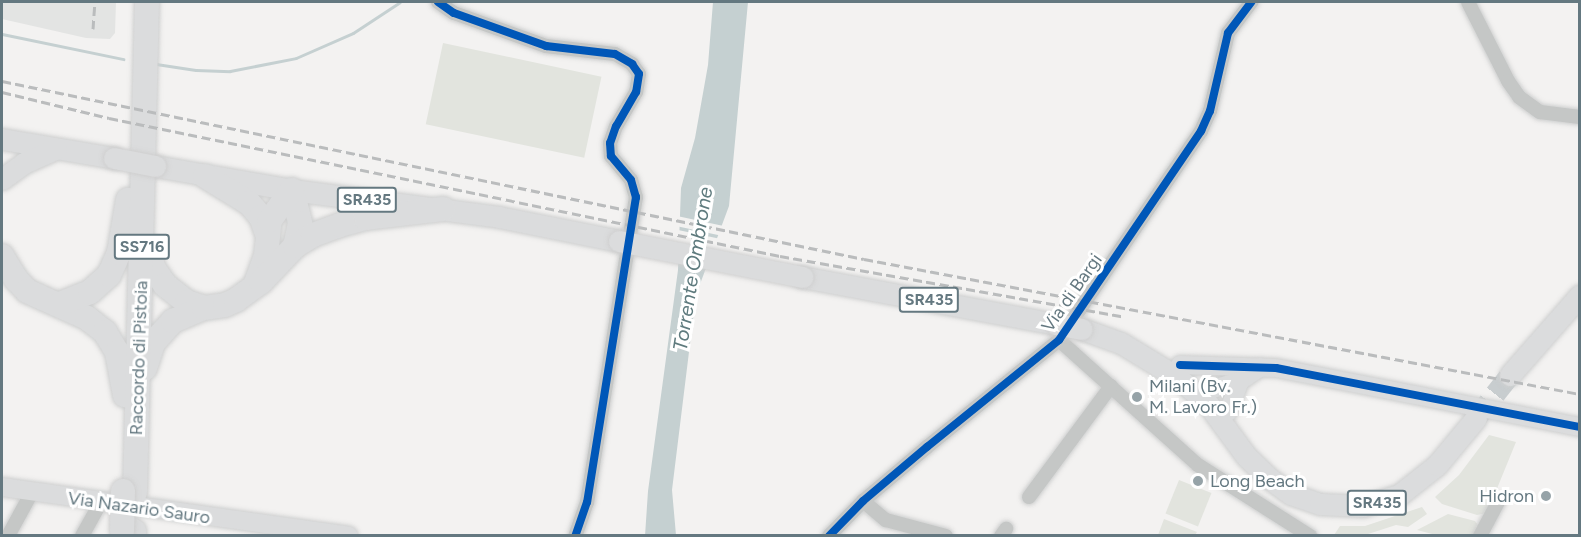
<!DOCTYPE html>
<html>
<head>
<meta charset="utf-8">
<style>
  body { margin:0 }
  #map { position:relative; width:1581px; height:537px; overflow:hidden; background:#f3f2f1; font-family:Figtree,sans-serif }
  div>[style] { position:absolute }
  .built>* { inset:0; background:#e3e4e3 }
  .green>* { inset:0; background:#e2e4de; transform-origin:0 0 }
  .water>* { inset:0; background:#c5d0d1 }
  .pier>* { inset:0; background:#f3f2f1; transform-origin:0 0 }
  .stream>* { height:3px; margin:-1.5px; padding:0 1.5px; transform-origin:1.5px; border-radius:1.5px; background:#c5d0d1 }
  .primary-tunnel>* { height:21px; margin-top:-10.5px; transform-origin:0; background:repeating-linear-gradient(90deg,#c8cdcf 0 21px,transparent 0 31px) }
  .roads { filter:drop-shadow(0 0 2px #cecfcf) drop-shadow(0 0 2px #cecfcf) }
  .street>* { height:14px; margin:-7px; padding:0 7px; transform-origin:7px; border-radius:7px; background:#c5c7c6 }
  .secondary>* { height:18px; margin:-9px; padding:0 9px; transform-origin:9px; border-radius:9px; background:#dbdcdd }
  .primary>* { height:21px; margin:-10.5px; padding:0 10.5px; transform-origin:10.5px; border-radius:10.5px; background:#dbdcdd }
  .highway>* { height:24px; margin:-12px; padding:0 12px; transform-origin:12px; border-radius:12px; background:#dbdcdd }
  .rail>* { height:3px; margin-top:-1.5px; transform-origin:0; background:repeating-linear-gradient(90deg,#babcbd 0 9px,transparent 0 13.5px) }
  .bridges { filter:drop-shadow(0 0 2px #cfcfcf) drop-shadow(0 0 2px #cfcfcf) }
  .primary-bridge>* { height:21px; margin:-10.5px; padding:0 10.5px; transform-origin:10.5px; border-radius:10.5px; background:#dbdcdd }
  .highway-bridge>* { height:24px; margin:-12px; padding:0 12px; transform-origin:12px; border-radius:12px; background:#dbdcdd }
  .cycleway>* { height:8px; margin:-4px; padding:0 4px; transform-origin:4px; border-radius:4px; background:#0057b8 }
  .dots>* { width:16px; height:16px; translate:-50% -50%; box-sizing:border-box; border:3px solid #fff; border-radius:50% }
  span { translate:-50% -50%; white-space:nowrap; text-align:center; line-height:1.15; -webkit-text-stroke:6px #fff; paint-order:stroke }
  .shield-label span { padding:2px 4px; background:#fff; border:2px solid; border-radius:4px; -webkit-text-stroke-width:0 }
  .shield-label { font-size:16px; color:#647880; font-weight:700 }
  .street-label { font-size:18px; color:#647880 }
  .poi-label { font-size:18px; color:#647880 }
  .left { translate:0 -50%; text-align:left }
  .right { translate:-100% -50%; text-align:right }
  .water-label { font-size:20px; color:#5f7b7e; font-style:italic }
  .frame { position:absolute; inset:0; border:3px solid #647880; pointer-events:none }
</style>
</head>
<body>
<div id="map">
  <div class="built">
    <div style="clip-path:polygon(2px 2px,116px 2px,115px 33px,110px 39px,86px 38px,2px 19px)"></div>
  </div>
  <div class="green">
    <div style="left:443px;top:43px;width:162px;height:83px;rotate:12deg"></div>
    <div style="clip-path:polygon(1489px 435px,1516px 442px,1487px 513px,1477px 515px,1442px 504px,1435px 497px,1459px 475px)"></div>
    <div style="left:1179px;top:480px;width:35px;height:36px;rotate:22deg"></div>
    <div style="clip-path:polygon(1422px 507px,1427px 514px,1408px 527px,1396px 525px,1365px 535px,1334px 535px,1340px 526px,1365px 526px)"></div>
    <div style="clip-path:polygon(1448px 514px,1475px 521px,1478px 525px,1477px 536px,1436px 535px,1417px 530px)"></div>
    <div style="clip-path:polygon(1164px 519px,1197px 532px,1195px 535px,1158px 535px)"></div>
  </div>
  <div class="water">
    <div style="clip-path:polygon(713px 2px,748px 2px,729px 206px,696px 295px,672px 490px,676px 535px,645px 536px,648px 491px,678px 270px,681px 188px,695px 138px,708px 65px)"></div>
  </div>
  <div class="pier">
    <div style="left:677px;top:216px;width:50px;height:10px;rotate:12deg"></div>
    <div style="left:678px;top:230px;width:45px;height:13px;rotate:12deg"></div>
  </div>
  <div class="stream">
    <div style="left:2px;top:34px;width:124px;rotate:11.7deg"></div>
    <div style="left:156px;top:64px;width:40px;rotate:8.5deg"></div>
    <div style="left:196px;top:70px;width:34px;rotate:2deg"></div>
    <div style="left:230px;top:71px;width:67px;rotate:-11.1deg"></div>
    <div style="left:296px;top:58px;width:62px;rotate:-23.7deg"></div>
    <div style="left:353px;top:33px;width:56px;rotate:-33.4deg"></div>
  </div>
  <div class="primary-tunnel">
    <div style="left:1476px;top:418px;width:55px;rotate:-51.7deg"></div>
  </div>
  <div class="roads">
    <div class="street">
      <div style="left:438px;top:2px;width:19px;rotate:35deg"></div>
      <div style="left:454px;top:13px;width:98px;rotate:19.7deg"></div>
      <div style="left:546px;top:46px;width:69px;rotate:6.6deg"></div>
      <div style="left:615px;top:54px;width:20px;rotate:30deg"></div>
      <div style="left:632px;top:64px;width:12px;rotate:55deg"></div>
      <div style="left:639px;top:74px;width:18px;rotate:99deg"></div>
      <div style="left:636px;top:92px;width:39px;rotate:120deg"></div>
      <div style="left:616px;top:126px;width:18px;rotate:109deg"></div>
      <div style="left:610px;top:143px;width:13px;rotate:86deg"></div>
      <div style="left:611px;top:156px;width:31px;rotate:50deg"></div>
      <div style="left:631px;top:180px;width:18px;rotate:74deg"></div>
      <div style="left:636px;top:197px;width:309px;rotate:99.1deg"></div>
      <div style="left:587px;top:502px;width:36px;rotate:109deg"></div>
      <div style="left:1468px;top:2px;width:89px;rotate:63.1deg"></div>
      <div style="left:1508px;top:81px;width:19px;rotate:55deg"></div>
      <div style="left:1519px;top:97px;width:26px;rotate:36deg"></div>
      <div style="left:1540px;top:112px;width:40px;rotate:7.1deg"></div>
      <div style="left:1059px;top:340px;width:187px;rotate:42deg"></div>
      <div style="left:1198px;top:465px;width:133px;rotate:32.4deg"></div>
      <div style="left:1029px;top:497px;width:138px;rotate:-53.5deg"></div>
      <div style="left:863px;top:501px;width:30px;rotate:40deg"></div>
      <div style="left:886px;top:520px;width:62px;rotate:14.9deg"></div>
      <div style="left:8px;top:536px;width:50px;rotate:-61.4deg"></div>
      <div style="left:82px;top:536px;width:39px;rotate:-61deg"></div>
      <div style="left:829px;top:536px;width:49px;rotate:-45.8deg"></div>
      <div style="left:863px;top:501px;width:84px;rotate:-40.2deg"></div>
      <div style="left:927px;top:447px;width:170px;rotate:-39deg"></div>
      <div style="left:1059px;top:340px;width:253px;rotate:-55.8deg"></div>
      <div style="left:1201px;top:131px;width:22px;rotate:-66deg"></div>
      <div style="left:1210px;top:111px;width:80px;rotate:-77deg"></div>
      <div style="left:1228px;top:33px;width:39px;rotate:-53deg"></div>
      <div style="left:1001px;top:536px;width:9px;rotate:-54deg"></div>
      <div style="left:1480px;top:536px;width:40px;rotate:-62deg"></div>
    </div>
    <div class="secondary">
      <div style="left:1180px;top:365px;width:96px;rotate:1.8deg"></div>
      <div style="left:1276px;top:368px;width:310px;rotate:11deg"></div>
      <div style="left:1210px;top:390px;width:31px;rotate:-17deg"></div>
      <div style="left:1240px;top:381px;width:25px;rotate:-34deg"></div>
      <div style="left:1228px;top:412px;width:33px;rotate:-69deg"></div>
      <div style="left:2px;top:487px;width:350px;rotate:8deg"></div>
    </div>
    <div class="primary">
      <div style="left:2px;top:139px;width:114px;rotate:9.6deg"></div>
      <div style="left:155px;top:166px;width:139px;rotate:9.9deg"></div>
      <div style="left:292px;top:190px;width:209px;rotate:7.4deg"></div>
      <div style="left:499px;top:217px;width:122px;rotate:11.3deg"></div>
      <div style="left:2px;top:179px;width:27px;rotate:-36deg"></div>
      <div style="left:24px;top:163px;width:35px;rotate:-24deg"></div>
      <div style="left:802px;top:277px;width:258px;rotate:10.5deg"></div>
      <div style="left:1082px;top:329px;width:41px;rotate:19.7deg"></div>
      <div style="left:1121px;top:343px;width:66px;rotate:31.3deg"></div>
      <div style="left:1177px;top:377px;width:41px;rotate:41.1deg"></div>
      <div style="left:1208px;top:404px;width:64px;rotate:53.8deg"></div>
      <div style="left:1246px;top:456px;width:33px;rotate:44deg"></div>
      <div style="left:1270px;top:479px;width:26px;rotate:36deg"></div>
      <div style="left:1291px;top:494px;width:31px;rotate:19deg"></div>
      <div style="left:1320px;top:504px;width:43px;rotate:2.7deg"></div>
      <div style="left:1363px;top:506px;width:38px;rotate:-17deg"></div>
      <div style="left:1399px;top:495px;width:48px;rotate:-38.3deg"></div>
      <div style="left:1437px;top:465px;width:61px;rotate:-50.3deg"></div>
      <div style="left:1510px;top:375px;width:106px;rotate:-48.8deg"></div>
    </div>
    <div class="highway">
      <div style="left:205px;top:176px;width:52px;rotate:31.5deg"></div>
      <div style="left:249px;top:203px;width:18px;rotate:49deg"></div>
      <div style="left:261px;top:217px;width:20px;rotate:70deg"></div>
      <div style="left:292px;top:190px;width:34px;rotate:76deg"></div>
      <div style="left:300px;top:223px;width:24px;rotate:102deg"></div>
      <div style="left:147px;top:245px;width:25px;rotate:74deg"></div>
      <div style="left:154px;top:269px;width:19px;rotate:55deg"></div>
      <div style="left:165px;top:285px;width:28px;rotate:38deg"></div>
      <div style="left:187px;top:302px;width:18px;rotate:19deg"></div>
      <div style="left:2px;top:256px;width:26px;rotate:59deg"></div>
      <div style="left:15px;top:278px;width:18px;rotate:47deg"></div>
      <div style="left:27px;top:291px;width:66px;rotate:24.2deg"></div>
      <div style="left:87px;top:318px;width:23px;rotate:38deg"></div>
      <div style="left:105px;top:332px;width:23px;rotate:59deg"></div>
      <div style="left:117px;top:352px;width:44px;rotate:79.5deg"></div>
      <div style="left:256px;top:283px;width:29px;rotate:-70deg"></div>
      <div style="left:266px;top:256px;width:36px;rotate:-84deg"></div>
      <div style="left:270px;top:220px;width:37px;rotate:-54deg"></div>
      <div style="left:60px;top:304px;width:32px;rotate:-22deg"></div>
      <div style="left:90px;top:292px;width:25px;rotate:-42deg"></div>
      <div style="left:109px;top:275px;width:24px;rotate:-66deg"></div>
      <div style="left:119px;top:253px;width:54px;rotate:-80.4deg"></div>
      <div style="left:145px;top:368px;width:26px;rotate:-72deg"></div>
      <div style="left:153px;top:343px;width:30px;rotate:-48deg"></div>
      <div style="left:173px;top:321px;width:34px;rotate:-23deg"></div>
      <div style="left:204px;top:308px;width:21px;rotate:-8deg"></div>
      <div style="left:225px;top:305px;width:12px;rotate:-24deg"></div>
      <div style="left:236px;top:300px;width:31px;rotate:-36deg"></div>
      <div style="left:261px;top:282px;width:50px;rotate:-46.6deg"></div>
      <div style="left:295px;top:246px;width:21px;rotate:-31deg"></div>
      <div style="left:313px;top:235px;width:29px;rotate:-20deg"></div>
      <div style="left:340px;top:225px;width:27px;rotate:-15deg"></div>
      <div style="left:366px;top:218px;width:78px;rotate:-6.7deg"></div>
      <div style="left:135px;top:492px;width:490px;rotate:-88.6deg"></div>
      <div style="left:134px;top:536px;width:5px;rotate:-90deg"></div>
    </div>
  </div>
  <div class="rail">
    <div style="left:93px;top:29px;width:27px;rotate:-86deg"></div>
    <div style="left:2px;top:81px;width:880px;rotate:11.67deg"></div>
    <div style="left:864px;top:259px;width:729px;rotate:10.68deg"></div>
    <div style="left:2px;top:92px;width:110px;rotate:13.7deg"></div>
    <div style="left:109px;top:118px;width:685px;rotate:11.62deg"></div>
    <div style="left:780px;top:256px;width:350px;rotate:10deg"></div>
  </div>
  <div class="bridges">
    <div class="primary-bridge">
      <div style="left:114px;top:158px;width:42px;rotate:11deg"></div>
      <div style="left:619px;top:241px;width:187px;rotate:11.1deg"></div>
      <div style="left:1056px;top:324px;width:26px;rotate:11deg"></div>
    </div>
    <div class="highway-bridge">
      <div style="left:122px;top:531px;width:40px;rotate:-88.6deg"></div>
    </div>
  </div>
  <div class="cycleway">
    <div style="left:438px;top:2px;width:19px;rotate:35deg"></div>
    <div style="left:454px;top:13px;width:98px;rotate:19.7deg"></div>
    <div style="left:546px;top:46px;width:69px;rotate:6.6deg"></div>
    <div style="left:615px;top:54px;width:20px;rotate:30deg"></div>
    <div style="left:632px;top:64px;width:12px;rotate:55deg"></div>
    <div style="left:639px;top:74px;width:18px;rotate:99deg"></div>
    <div style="left:636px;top:92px;width:39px;rotate:120deg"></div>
    <div style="left:616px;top:126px;width:18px;rotate:109deg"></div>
    <div style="left:610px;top:143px;width:13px;rotate:86deg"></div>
    <div style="left:611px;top:156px;width:31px;rotate:50deg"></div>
    <div style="left:631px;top:180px;width:18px;rotate:74deg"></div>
    <div style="left:636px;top:197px;width:309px;rotate:99.1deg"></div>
    <div style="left:587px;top:502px;width:36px;rotate:109deg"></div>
    <div style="left:1180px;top:365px;width:96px;rotate:1.8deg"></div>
    <div style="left:1276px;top:368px;width:310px;rotate:11deg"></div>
    <div style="left:829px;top:536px;width:49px;rotate:-45.8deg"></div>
    <div style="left:863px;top:501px;width:84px;rotate:-40.2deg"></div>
    <div style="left:927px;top:447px;width:170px;rotate:-39deg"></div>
    <div style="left:1059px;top:340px;width:253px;rotate:-55.8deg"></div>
    <div style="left:1201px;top:131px;width:22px;rotate:-66deg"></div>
    <div style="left:1210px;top:111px;width:80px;rotate:-77deg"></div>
    <div style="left:1228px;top:33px;width:39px;rotate:-53deg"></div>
  </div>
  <div class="dots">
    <div style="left:1137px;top:397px;background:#96a3a8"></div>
    <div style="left:1198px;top:481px;background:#96a3a8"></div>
    <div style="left:1546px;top:496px;background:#96a3a8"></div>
  </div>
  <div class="shield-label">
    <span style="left:367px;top:200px">SR435</span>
    <span style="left:142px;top:247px">SS716</span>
    <span style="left:929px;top:300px">SR435</span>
    <span style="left:1377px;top:503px">SR435</span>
  </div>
  <div class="street-label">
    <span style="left:1072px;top:293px;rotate:-55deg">Via di Bargi</span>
    <span style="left:139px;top:358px;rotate:-88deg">Raccordo di Pistoia</span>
    <span style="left:139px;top:508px;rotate:8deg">Via Nazario Sauro</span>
  </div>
  <div class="poi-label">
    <span class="left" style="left:1149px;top:397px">Milani (Bv.<br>M. Lavoro Fr.)</span>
    <span class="left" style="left:1210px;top:481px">Long Beach</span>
    <span class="right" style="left:1534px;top:496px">Hidron</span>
  </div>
  <div class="water-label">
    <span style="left:693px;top:269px;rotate:-81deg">Torrente Ombrone</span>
  </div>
  <div class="frame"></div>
</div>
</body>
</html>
